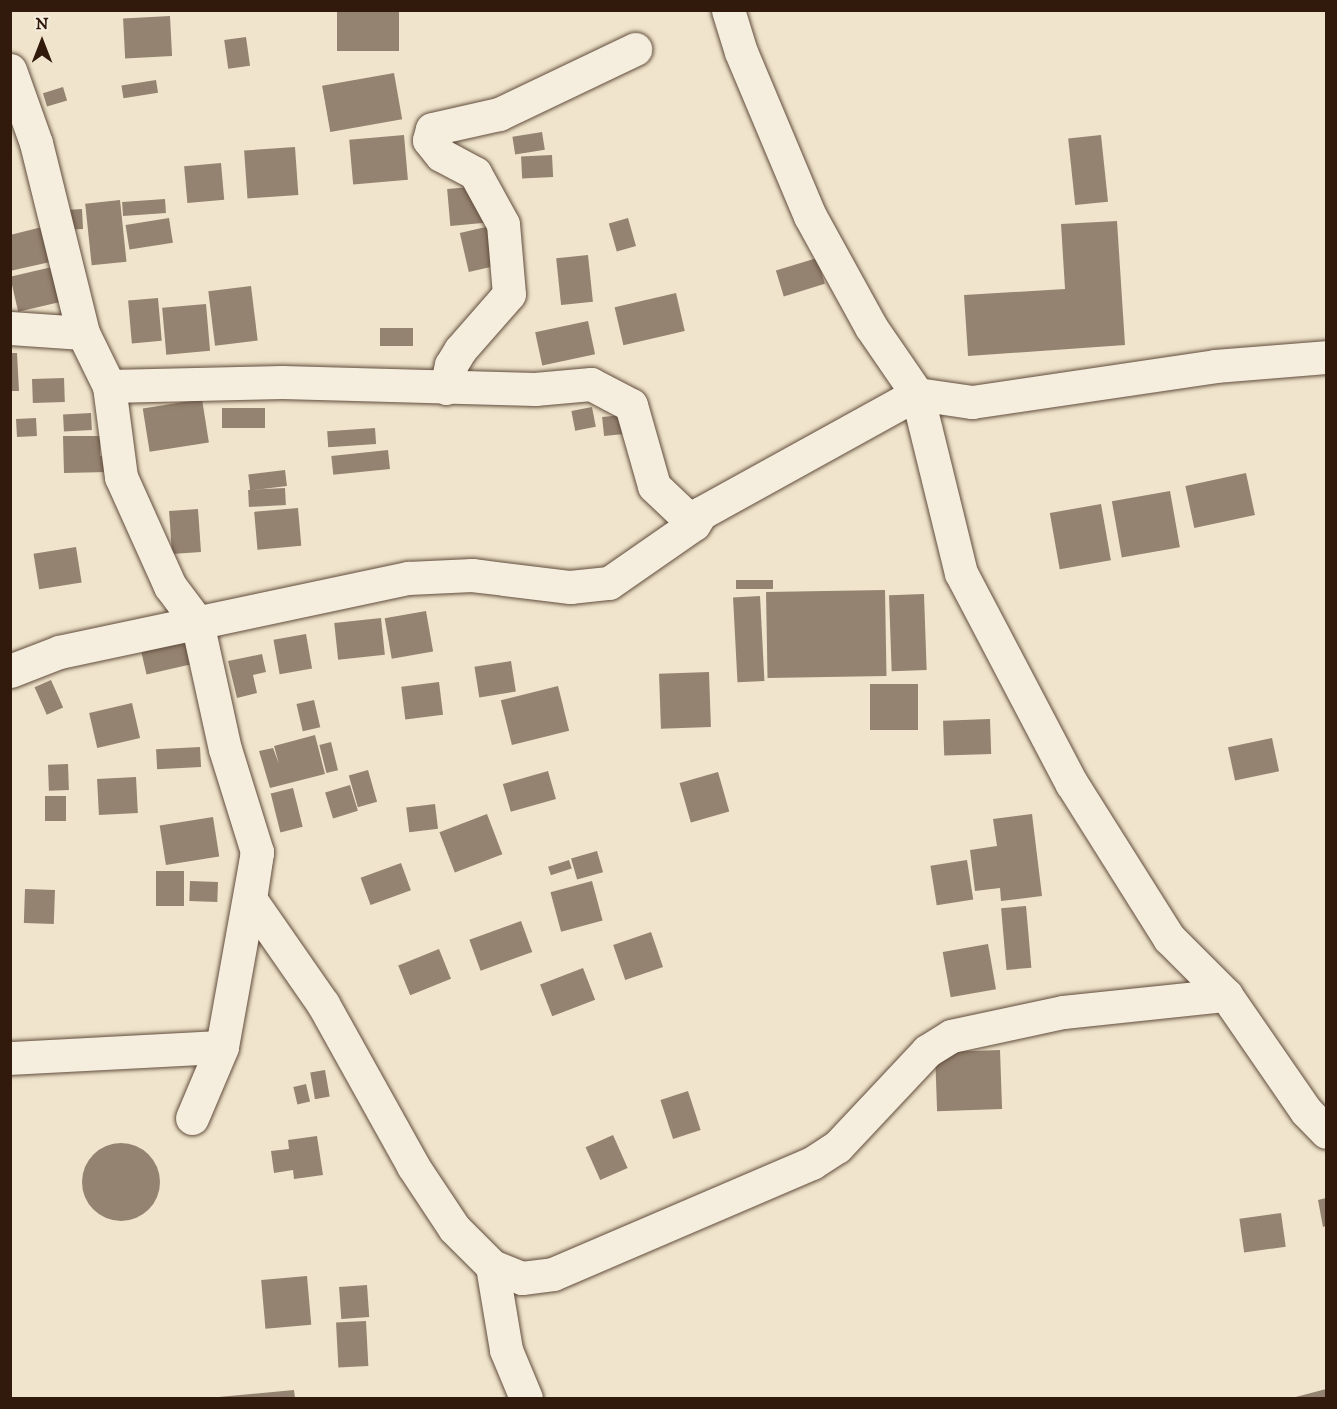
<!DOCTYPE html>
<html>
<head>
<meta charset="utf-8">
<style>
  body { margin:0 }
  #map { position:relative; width:1337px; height:1409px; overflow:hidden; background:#f0e5cc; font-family:"IM FELL DW Pica",serif }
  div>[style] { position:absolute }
  .building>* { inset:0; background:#948370; transform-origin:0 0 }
  .round { border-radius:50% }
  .roads { filter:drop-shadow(0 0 2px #614c3c) drop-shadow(0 0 2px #614c3c) }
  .minor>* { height:33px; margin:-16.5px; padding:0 16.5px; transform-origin:16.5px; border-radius:16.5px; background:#f5eede }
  span { translate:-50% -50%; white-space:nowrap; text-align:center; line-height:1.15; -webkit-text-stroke:4.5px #f5eede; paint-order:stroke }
  .frame { position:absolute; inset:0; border:12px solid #31190c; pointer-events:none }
  .north { position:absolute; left:12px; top:12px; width:60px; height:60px; -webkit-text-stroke:4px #f5eede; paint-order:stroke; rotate:0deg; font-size:16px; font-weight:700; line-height:24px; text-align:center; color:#31190c }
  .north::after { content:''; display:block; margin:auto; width:21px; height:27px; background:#31190c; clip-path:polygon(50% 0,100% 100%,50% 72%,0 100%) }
</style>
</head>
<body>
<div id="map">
  <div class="building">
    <div style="left:337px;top:10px;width:62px;height:41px"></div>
    <div style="left:170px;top:16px;width:40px;height:47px;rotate:87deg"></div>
    <div style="left:246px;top:37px;width:29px;height:22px;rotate:82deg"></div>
    <div style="left:394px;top:73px;width:47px;height:73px;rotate:80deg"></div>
    <div style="left:156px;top:80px;width:13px;height:35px;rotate:81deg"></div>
    <div style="left:63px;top:87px;width:14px;height:21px;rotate:73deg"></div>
    <div style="left:542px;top:132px;width:18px;height:30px;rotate:81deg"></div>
    <div style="left:404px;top:135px;width:45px;height:55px;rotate:85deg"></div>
    <div style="left:1101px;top:135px;width:67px;height:33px;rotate:84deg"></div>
    <div style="left:295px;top:147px;width:48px;height:51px;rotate:86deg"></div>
    <div style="left:552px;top:155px;width:22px;height:31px;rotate:87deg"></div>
    <div style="left:221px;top:163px;width:37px;height:37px;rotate:85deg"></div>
    <div style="left:482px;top:186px;width:37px;height:35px;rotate:85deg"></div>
    <div style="left:165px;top:199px;width:14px;height:43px;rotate:86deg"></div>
    <div style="left:120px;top:200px;width:62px;height:35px;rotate:84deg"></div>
    <div style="left:82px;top:209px;width:20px;height:12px;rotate:87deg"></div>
    <div style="left:169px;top:218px;width:25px;height:44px;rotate:81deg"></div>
    <div style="left:628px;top:218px;width:29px;height:20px;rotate:74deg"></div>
    <div style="clip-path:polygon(1117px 221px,1125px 345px,968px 356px,964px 295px,1065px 289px,1061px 224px)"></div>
    <div style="left:490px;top:226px;width:40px;height:31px;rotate:77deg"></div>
    <div style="clip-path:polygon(42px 227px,50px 262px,10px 271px,10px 235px)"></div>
    <div style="left:588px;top:255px;width:47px;height:32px;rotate:84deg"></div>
    <div style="left:817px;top:258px;width:27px;height:43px;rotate:73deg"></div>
    <div style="left:52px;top:267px;width:36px;height:43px;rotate:77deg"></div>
    <div style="left:251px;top:286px;width:55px;height:43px;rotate:83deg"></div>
    <div style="left:676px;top:293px;width:39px;height:63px;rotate:77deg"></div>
    <div style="left:158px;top:298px;width:43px;height:30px;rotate:85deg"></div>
    <div style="left:206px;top:304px;width:47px;height:44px;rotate:85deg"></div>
    <div style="left:588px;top:321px;width:34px;height:54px;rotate:78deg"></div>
    <div style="left:380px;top:328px;width:33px;height:18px"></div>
    <div style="clip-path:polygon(10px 353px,17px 353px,19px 391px,10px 391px)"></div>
    <div style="left:64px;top:378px;width:24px;height:32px;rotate:88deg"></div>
    <div style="left:202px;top:399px;width:44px;height:60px;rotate:81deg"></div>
    <div style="left:592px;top:407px;width:20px;height:21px;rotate:79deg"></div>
    <div style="left:222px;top:408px;width:43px;height:20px"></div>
    <div style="left:91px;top:413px;width:17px;height:28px;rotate:87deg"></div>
    <div style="left:622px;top:415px;width:19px;height:20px;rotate:84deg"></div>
    <div style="left:36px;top:418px;width:18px;height:20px;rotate:87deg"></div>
    <div style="left:375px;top:428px;width:16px;height:48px;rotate:86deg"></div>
    <div style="clip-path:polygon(63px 436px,100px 436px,100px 456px,108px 456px,108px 472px,64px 473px)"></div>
    <div style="left:388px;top:450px;width:19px;height:57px;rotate:84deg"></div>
    <div style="left:285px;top:470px;width:16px;height:37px;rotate:83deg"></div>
    <div style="left:1246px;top:473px;width:43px;height:62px;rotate:78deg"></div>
    <div style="left:285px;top:488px;width:17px;height:37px;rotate:87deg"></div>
    <div style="left:1170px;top:491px;width:57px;height:59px;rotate:80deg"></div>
    <div style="left:1101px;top:504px;width:57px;height:52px;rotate:80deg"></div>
    <div style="left:298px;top:508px;width:38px;height:44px;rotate:85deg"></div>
    <div style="left:198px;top:509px;width:43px;height:29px;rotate:86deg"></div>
    <div style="left:76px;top:547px;width:36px;height:43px;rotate:81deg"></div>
    <div style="left:736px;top:580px;width:37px;height:9px"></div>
    <div style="left:885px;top:590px;width:86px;height:119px;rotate:89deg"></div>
    <div style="left:924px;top:594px;width:76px;height:35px;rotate:88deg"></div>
    <div style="left:760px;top:596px;width:85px;height:27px;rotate:87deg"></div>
    <div style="left:426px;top:611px;width:41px;height:42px;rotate:80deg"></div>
    <div style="left:381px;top:618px;width:37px;height:47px;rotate:84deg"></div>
    <div style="left:184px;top:628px;width:37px;height:47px;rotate:77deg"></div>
    <div style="left:306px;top:634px;width:35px;height:33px;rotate:80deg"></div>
    <div style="clip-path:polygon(262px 654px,266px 672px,253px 675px,257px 693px,237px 698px,228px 661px)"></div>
    <div style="left:511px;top:661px;width:31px;height:37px;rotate:81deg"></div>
    <div style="left:709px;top:672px;width:55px;height:50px;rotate:88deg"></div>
    <div style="left:51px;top:680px;width:30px;height:18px;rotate:66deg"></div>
    <div style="left:439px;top:682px;width:33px;height:38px;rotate:83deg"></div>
    <div style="left:870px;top:684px;width:48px;height:46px"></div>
    <div style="left:558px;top:686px;width:46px;height:59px;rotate:76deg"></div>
    <div style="left:314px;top:700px;width:28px;height:18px;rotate:77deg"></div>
    <div style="left:132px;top:703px;width:36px;height:44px;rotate:77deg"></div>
    <div style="left:990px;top:719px;width:35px;height:47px;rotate:88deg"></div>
    <div style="clip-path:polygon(315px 735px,325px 774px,270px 788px,259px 751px,273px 748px,279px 764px,274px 746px)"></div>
    <div style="left:1272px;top:738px;width:34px;height:45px;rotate:78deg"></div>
    <div style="left:331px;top:742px;width:29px;height:12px;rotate:76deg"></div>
    <div style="left:200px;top:747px;width:20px;height:44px;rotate:87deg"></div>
    <div style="left:68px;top:764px;width:26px;height:20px;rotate:88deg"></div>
    <div style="left:368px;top:770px;width:33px;height:20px;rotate:74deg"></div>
    <div style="left:548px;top:771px;width:29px;height:47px;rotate:74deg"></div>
    <div style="left:718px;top:772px;width:41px;height:40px;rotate:74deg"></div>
    <div style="left:136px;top:777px;width:36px;height:39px;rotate:87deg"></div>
    <div style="left:350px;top:785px;width:27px;height:26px;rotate:73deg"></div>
    <div style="left:293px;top:788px;width:40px;height:23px;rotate:76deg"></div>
    <div style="left:45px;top:796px;width:21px;height:25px"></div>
    <div style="left:435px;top:804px;width:25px;height:29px;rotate:83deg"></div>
    <div style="left:487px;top:814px;width:43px;height:51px;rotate:69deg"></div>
    <div style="clip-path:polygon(1032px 814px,1042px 896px,1001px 901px,1000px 888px,975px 891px,970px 850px,997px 846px,993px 819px)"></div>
    <div style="left:213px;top:817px;width:40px;height:54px;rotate:81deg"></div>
    <div style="left:597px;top:851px;width:22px;height:27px;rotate:74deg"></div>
    <div style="left:569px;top:860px;width:9px;height:22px;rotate:72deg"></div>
    <div style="left:967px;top:860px;width:40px;height:37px;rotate:81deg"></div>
    <div style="left:401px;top:863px;width:29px;height:43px;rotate:70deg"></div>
    <div style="left:156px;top:871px;width:28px;height:35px"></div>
    <div style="left:190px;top:881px;width:28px;height:20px;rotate:2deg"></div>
    <div style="left:592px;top:881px;width:41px;height:43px;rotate:75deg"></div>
    <div style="left:25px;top:889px;width:30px;height:34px;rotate:2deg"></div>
    <div style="left:1026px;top:906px;width:62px;height:25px;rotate:85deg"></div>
    <div style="left:521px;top:921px;width:33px;height:55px;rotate:70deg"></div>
    <div style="left:651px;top:932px;width:37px;height:40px;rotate:71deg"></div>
    <div style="left:988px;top:944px;width:46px;height:46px;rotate:80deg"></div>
    <div style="left:439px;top:949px;width:32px;height:44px;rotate:68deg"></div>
    <div style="left:583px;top:968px;width:34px;height:46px;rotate:69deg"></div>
    <div style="left:1000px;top:1050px;width:59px;height:65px;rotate:88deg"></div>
    <div style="left:325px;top:1070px;width:27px;height:15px;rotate:80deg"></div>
    <div style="left:306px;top:1084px;width:18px;height:13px;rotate:77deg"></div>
    <div style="left:688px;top:1091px;width:41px;height:29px;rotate:72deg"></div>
    <div style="left:613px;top:1135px;width:36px;height:30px;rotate:66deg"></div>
    <div style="clip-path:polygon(317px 1136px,323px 1175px,294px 1179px,293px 1170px,274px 1173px,271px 1151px,289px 1149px,288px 1140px)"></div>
    <div class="round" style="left:82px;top:1143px;width:78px;height:78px"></div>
    <div style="clip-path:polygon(1326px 1198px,1326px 1226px,1323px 1227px,1318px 1200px)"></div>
    <div style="left:1281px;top:1213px;width:34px;height:42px;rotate:82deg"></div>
    <div style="left:307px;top:1276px;width:49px;height:46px;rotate:85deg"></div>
    <div style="left:367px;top:1285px;width:32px;height:28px;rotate:86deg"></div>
    <div style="left:366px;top:1321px;width:45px;height:30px;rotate:87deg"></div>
    <div style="clip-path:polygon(1326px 1389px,1326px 1398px,1292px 1398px)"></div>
    <div style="clip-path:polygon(294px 1390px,295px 1398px,220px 1398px,219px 1397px)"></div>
  </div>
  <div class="roads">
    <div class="minor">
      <div style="left:728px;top:10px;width:44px;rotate:72.8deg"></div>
      <div style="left:741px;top:52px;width:178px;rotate:67.2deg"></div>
      <div style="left:810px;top:216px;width:127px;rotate:61.2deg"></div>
      <div style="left:871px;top:327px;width:81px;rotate:55.5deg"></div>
      <div style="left:917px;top:394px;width:184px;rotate:76.2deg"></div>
      <div style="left:961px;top:573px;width:238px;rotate:62.3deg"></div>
      <div style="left:1072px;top:784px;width:182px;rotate:57.8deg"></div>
      <div style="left:1169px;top:938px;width:81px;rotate:45deg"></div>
      <div style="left:1226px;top:995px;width:141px;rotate:55.4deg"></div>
      <div style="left:1306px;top:1111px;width:29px;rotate:46deg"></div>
      <div style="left:10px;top:70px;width:77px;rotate:70.4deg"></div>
      <div style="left:36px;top:143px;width:196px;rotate:76.1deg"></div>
      <div style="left:83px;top:333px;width:59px;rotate:63.9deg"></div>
      <div style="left:109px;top:386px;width:92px;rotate:82.5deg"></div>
      <div style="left:121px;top:477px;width:120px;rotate:65.8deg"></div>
      <div style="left:170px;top:586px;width:45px;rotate:53.1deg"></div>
      <div style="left:197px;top:622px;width:130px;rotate:77.6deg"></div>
      <div style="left:225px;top:749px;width:108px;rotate:72.7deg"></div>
      <div style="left:257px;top:852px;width:198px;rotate:100.2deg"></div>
      <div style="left:222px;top:1047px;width:77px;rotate:112.9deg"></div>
      <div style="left:10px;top:328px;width:73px;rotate:3.9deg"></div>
      <div style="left:109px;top:386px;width:173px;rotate:-1.3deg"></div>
      <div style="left:282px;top:382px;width:253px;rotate:1.6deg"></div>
      <div style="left:535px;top:389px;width:56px;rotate:-5.1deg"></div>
      <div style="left:591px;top:384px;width:45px;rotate:27.7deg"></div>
      <div style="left:631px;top:405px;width:84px;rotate:74.1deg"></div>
      <div style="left:654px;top:486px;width:55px;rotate:43.5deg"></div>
      <div style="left:446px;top:388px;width:24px;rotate:-78deg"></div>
      <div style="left:451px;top:365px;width:17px;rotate:-59deg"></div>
      <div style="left:460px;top:350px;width:74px;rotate:-48.8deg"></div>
      <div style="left:509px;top:294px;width:70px;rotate:-94.9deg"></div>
      <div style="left:503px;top:224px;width:58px;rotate:-118.8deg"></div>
      <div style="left:475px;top:173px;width:38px;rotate:-152deg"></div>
      <div style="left:441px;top:155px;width:19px;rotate:-129deg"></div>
      <div style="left:429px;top:140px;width:11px;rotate:-75deg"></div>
      <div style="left:432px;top:129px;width:69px;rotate:-12.6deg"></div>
      <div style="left:499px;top:114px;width:151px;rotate:-25.5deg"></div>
      <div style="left:10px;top:671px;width:53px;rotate:-21.2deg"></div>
      <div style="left:59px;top:652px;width:357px;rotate:-12deg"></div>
      <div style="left:408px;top:578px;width:64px;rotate:-2.7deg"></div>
      <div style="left:472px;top:575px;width:99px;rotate:7deg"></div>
      <div style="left:570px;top:587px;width:39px;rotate:-6deg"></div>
      <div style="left:609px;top:583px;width:103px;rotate:-34.8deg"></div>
      <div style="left:694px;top:524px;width:13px;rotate:-58deg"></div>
      <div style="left:701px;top:513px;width:247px;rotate:-28.9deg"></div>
      <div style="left:917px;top:394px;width:56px;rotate:8.3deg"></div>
      <div style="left:972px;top:402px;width:246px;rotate:-8.4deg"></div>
      <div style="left:1215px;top:366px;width:111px;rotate:-4.6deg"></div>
      <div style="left:257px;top:852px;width:48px;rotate:98.5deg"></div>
      <div style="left:250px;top:899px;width:128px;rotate:55.2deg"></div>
      <div style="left:323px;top:1004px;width:185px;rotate:60.9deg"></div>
      <div style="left:413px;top:1166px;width:74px;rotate:56.5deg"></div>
      <div style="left:454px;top:1228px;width:54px;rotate:45deg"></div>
      <div style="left:492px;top:1266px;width:32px;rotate:22deg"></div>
      <div style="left:522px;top:1278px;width:31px;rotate:-7deg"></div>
      <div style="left:553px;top:1274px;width:282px;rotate:-23.2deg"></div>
      <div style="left:812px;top:1163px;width:30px;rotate:-33deg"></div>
      <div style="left:837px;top:1147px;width:132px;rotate:-46.8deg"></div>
      <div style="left:927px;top:1051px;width:28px;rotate:-32deg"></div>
      <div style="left:951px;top:1036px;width:115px;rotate:-12.1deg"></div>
      <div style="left:1063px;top:1012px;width:164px;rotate:-6deg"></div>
      <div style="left:10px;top:1058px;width:212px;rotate:-3deg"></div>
      <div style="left:492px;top:1266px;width:85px;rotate:80.5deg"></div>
      <div style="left:506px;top:1350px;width:52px;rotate:67.4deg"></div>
    </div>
  </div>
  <div class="frame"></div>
  <div class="north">N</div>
</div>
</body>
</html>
